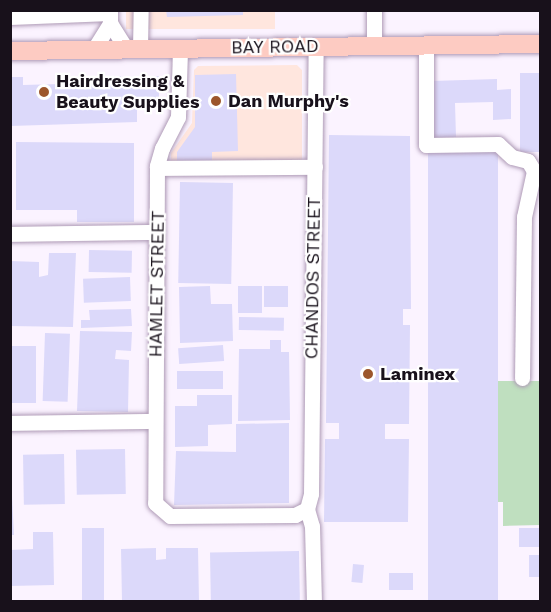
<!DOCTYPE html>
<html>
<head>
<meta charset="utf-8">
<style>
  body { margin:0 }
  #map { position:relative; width:551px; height:612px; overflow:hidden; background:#fbf3ff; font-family:"Work Sans",sans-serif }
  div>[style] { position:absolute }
  .commercial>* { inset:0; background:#ffe6de; transform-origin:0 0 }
  .green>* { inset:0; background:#bfdfbf }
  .building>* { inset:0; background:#dcd9fa; transform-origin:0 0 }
  .roads { filter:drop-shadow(0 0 2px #ae9ab6) drop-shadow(0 0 2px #ae9ab6) }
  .minor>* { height:15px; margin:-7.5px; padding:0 7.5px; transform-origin:7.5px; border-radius:7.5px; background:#fff }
  .major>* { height:18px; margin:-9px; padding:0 9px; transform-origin:9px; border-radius:9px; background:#fdcbc2 }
  .dots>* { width:16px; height:16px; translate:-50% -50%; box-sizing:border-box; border:3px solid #fff; border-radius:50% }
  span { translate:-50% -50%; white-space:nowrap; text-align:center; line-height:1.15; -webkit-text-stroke:4.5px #fff; paint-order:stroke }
  .street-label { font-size:18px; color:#18111b }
  .poi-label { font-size:18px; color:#18111b; font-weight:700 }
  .left { translate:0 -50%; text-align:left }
  .frame { position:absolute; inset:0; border:12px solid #18111b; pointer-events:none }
</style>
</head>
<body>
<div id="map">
  <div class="commercial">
    <div style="left:126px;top:11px;width:149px;height:18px"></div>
    <div style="clip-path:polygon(297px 65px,302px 70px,302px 173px,171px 175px,171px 153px,192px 123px,194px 70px,198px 66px)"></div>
  </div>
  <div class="green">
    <div style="clip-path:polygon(497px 381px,540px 381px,540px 525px,503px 526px,503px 502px,497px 502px)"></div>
  </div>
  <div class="building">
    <div style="clip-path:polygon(166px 10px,243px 10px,243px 15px,167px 17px)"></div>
    <div style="left:520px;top:73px;width:20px;height:79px"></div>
    <div style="clip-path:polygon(236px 74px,238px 151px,212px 152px,212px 162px,177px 163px,177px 152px,195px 127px,195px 75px)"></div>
    <div style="clip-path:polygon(69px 76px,69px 83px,105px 82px,105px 76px,121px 76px,121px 86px,146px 85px,146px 77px,159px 76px,159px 104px,137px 104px,137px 122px,10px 126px,11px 77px,23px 77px,23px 85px,60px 84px,60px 77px)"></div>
    <div style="clip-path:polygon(497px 79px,497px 90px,511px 89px,511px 119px,493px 120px,493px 102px,455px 103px,456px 137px,433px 138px,432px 81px)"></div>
    <div style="clip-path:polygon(329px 135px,410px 136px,411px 309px,403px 309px,403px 325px,410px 325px,409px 424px,385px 424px,385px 439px,409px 439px,408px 522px,324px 522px,325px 439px,339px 439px,339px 423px,326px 423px)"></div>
    <div style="clip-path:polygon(16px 142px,134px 143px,134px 222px,77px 222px,77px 210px,16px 210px)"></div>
    <div style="left:428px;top:151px;width:70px;height:451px"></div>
    <div style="left:180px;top:182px;width:53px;height:101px;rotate:1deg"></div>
    <div style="left:89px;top:250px;width:43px;height:22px;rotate:1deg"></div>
    <div style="clip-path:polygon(49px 253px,76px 253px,73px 327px,10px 326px,10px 261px,39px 262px,39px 277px,48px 275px)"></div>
    <div style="left:130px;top:277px;width:24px;height:47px;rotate:88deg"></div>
    <div style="clip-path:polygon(210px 286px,211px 304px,232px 304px,233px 341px,180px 343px,179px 287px)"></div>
    <div style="left:238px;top:286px;width:24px;height:27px"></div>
    <div style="left:288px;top:286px;width:21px;height:24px;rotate:90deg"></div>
    <div style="clip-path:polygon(131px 309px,132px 326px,81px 328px,81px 320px,90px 320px,89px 310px)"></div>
    <div style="left:239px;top:317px;width:45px;height:13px;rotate:1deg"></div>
    <div style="clip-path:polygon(80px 331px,132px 332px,131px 351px,116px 350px,115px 359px,129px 360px,128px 412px,77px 411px)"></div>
    <div style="left:45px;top:333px;width:25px;height:68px;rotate:2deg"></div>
    <div style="clip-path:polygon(270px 340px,281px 340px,281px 352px,289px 352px,290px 420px,238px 421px,239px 349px,270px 349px)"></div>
    <div style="left:223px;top:345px;width:16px;height:45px;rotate:86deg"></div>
    <div style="left:10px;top:346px;width:26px;height:57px"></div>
    <div style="left:177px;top:371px;width:46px;height:18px"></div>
    <div style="clip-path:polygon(197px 395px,232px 395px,232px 424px,208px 425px,208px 446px,175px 447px,175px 406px,197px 406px)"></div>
    <div style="clip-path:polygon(289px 423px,289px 503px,174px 505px,176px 451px,236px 452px,236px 424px)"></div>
    <div style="left:125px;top:449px;width:45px;height:49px;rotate:89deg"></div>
    <div style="left:64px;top:454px;width:50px;height:41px;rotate:89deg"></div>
    <div style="clip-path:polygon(10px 457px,14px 535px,10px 535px)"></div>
    <div style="left:82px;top:528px;width:22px;height:74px"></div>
    <div style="left:519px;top:528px;width:21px;height:19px"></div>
    <div style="clip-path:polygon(33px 532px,53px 532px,54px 585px,10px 586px,10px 550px,33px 549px)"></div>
    <div style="clip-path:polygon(156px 548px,156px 560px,166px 559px,166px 548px,198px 548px,199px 602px,122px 602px,121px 549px)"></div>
    <div style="left:299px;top:551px;width:51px;height:89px;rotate:89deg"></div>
    <div style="left:529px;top:555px;width:11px;height:22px"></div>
    <div style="left:353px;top:564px;width:11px;height:18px;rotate:5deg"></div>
    <div style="left:389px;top:573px;width:24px;height:17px"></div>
  </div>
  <div class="roads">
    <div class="minor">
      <div style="left:110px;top:10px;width:13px;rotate:90deg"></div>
      <div style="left:110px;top:23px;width:31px;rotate:58deg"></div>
      <div style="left:374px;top:10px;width:36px;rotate:90deg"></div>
      <div style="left:10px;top:17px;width:100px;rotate:-2.3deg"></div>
      <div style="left:426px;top:45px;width:100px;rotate:90deg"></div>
      <div style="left:426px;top:145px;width:72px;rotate:-0.8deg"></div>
      <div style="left:498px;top:144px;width:19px;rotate:43deg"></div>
      <div style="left:512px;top:157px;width:16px;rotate:14deg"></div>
      <div style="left:528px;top:161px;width:12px;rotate:59deg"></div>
      <div style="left:534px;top:171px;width:47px;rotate:102.3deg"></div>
      <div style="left:524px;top:217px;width:161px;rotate:90.7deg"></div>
      <div style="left:94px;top:49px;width:31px;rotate:-58deg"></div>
      <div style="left:140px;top:49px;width:39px;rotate:-89deg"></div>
      <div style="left:180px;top:49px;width:68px;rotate:91.7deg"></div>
      <div style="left:178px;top:117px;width:35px;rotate:117deg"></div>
      <div style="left:162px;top:148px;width:19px;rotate:106deg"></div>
      <div style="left:157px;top:166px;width:337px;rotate:90.3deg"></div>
      <div style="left:155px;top:503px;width:20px;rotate:41deg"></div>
      <div style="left:170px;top:516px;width:125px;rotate:-0.5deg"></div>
      <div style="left:295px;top:515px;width:13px;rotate:-27deg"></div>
      <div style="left:158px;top:168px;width:157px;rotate:-0.4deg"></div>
      <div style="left:10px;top:234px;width:147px;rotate:-0.8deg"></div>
      <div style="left:10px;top:423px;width:145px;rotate:-0.8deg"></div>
      <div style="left:307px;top:509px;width:16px;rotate:-75deg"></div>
      <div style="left:311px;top:494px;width:447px;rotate:-89.4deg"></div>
      <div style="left:307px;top:509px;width:18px;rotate:74deg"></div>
      <div style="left:312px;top:526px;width:76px;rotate:88.5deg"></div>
    </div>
    <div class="major">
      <div style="left:10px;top:51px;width:530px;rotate:-0.76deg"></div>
    </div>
  </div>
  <div class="dots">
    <div style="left:44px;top:92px;background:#9c562c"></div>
    <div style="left:216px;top:101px;background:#9c562c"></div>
    <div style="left:368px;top:374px;background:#9c562c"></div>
  </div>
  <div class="street-label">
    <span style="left:275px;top:47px;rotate:-1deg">BAY ROAD</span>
    <span style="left:313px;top:278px;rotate:-89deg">CHANDOS STREET</span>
    <span style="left:157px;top:284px;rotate:-89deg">HAMLET STREET</span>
  </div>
  <div class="poi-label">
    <span class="left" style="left:56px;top:92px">Hairdressing &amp;<br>Beauty Supplies</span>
    <span class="left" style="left:228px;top:101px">Dan Murphy's</span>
    <span class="left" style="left:380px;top:374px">Laminex</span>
  </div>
  <div class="frame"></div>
</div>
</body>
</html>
